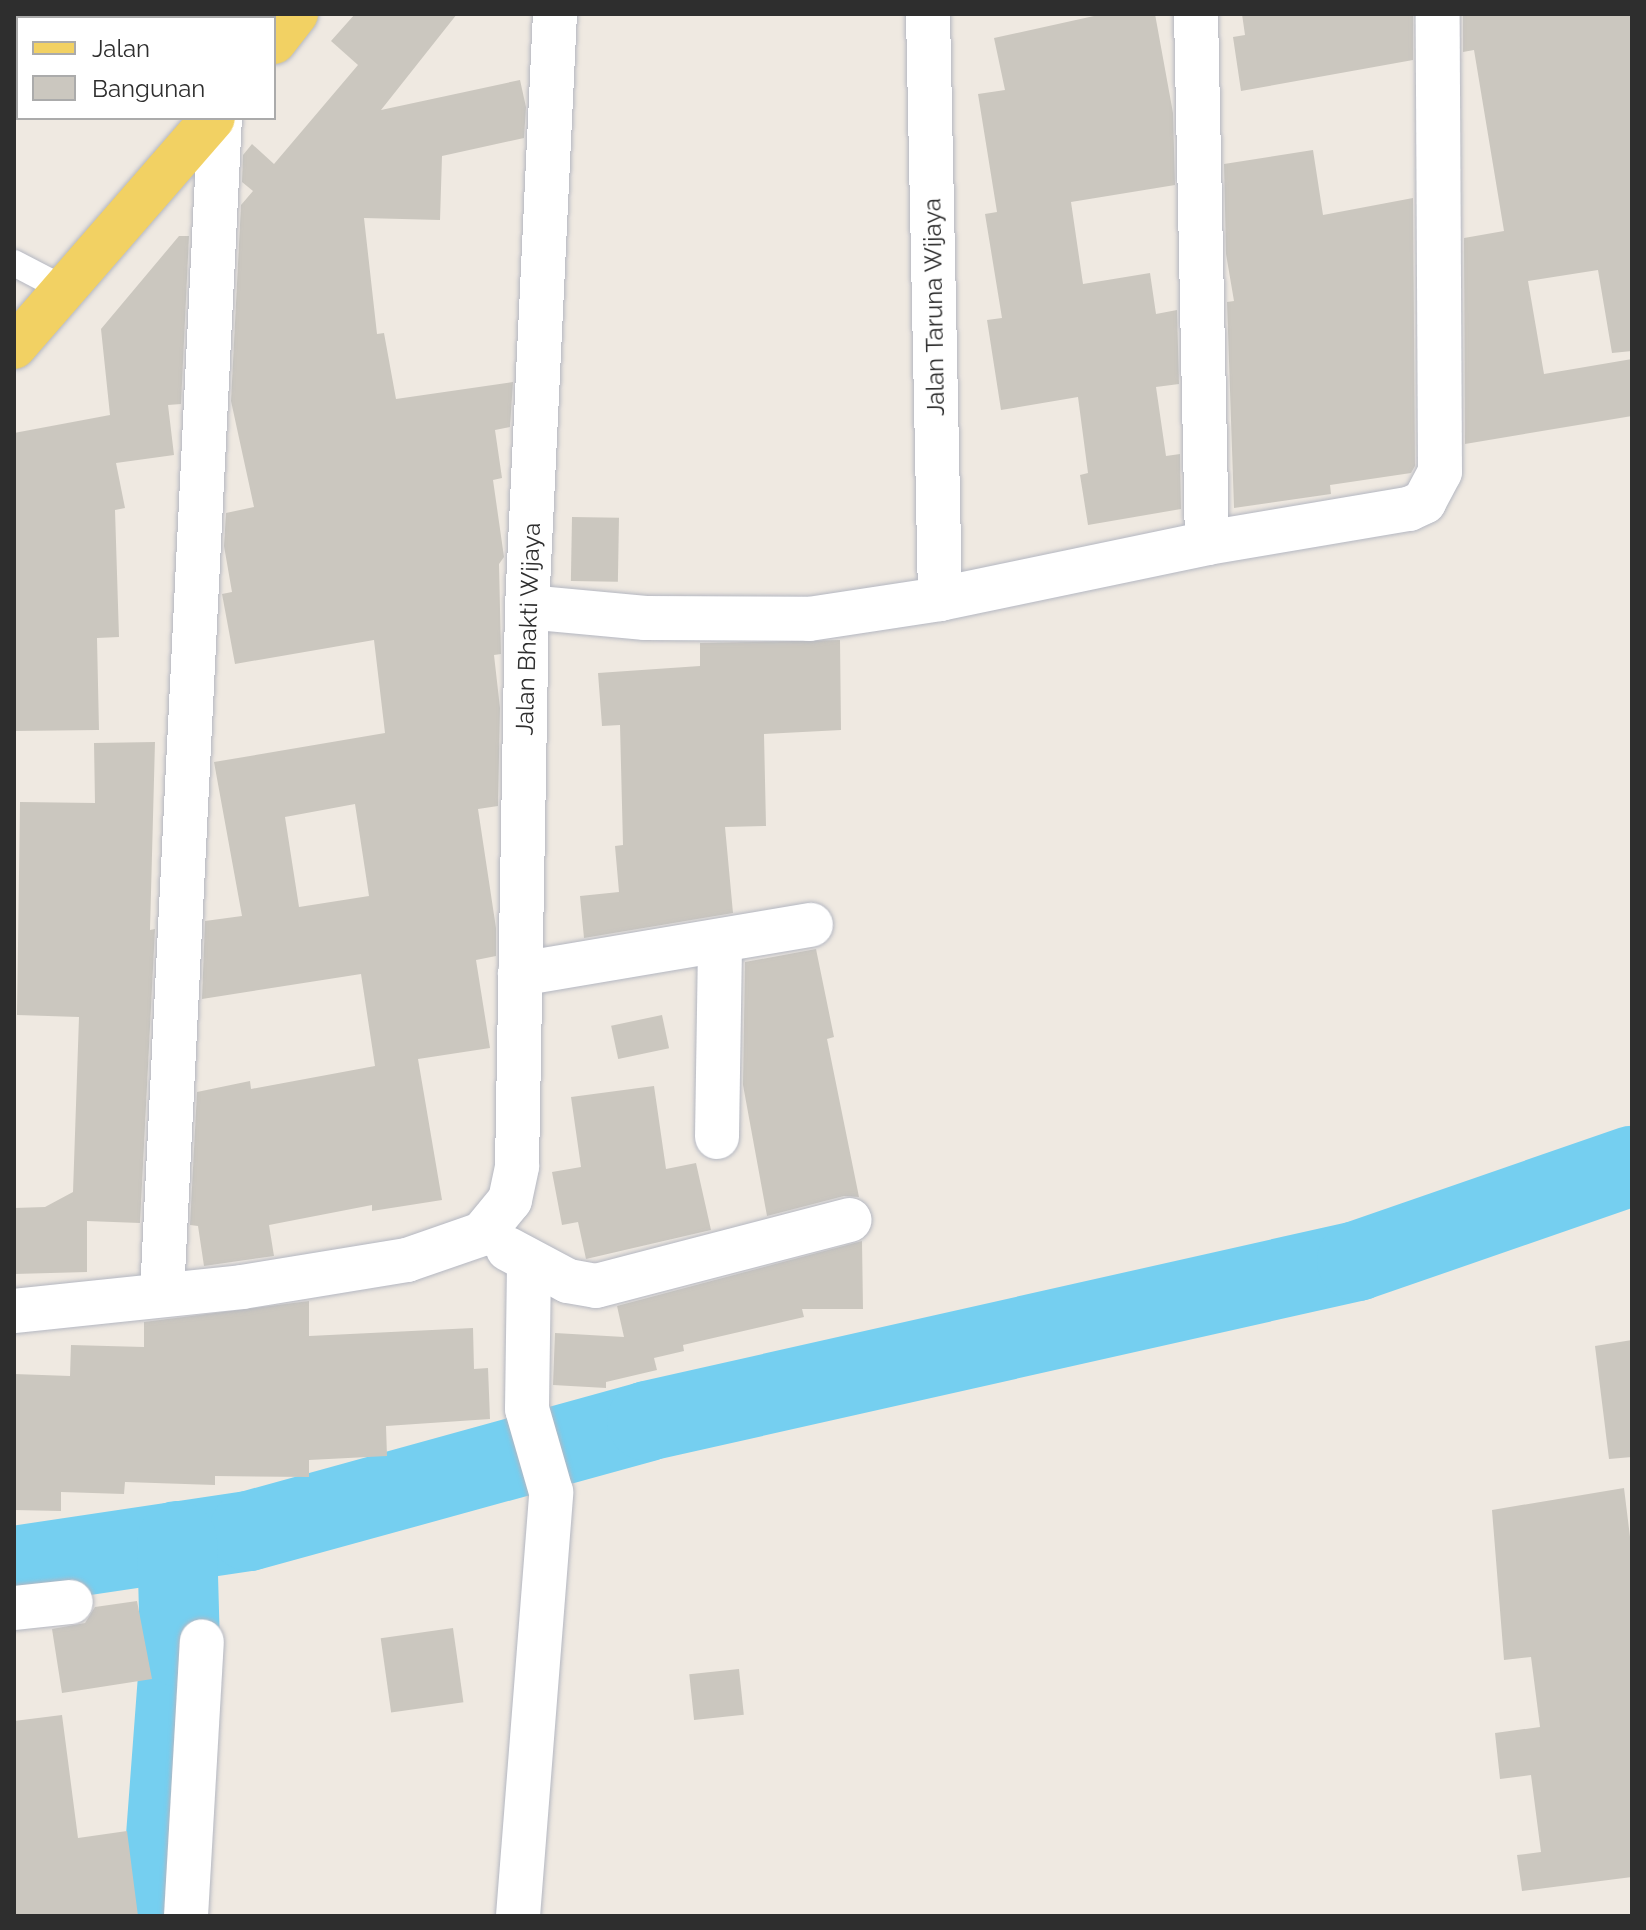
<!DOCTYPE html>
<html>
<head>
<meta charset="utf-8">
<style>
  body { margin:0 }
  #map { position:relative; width:1646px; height:1930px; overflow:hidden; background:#efe9e1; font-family:Raleway,sans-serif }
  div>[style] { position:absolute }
  .river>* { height:80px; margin:-40px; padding:0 40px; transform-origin:40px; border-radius:40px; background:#75cff0 }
  .building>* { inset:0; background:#cbc7bf; transform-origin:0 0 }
  .roads { filter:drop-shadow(0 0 2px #b4b7c1) drop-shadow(0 0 2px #b4b7c1) }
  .service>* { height:26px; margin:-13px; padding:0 13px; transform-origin:13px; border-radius:13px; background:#fff }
  .minor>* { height:44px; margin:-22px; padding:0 22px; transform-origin:22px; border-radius:22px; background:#fff }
  .primary>* { height:44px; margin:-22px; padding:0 22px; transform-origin:22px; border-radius:22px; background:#f2d163 }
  span { translate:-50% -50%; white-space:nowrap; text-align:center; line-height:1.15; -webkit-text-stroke:6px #fff; paint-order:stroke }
  .street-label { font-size:24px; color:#2e2e2e }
  .frame { position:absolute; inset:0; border:16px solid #2e2e2e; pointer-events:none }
  .legend { position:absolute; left:16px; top:16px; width:260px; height:104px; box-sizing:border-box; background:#fff; border:2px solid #ababab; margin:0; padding:10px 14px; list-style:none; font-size:24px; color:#2e2e2e }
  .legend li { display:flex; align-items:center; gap:16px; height:40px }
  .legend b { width:40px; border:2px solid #ababab }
</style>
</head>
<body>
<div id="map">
  <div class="river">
    <div style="left:14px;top:1566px;width:238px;rotate:-8.5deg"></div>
    <div style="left:249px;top:1531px;width:413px;rotate:-15.4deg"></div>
    <div style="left:647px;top:1421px;width:728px;rotate:-12.7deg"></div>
    <div style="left:1357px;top:1261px;width:291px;rotate:-19.1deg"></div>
    <div style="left:160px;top:1916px;width:270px;rotate:-85.7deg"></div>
    <div style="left:180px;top:1647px;width:106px;rotate:-91.6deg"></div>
  </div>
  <div class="building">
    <div style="clip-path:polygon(evenodd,355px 14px,457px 14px,381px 110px,520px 80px,526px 107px,524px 138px,442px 156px,440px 220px,364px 218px,377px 334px,384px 333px,396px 399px,513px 382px,510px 427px,495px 430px,502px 478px,493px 480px,504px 557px,499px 564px,501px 654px,494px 655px,500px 708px,498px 806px,478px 809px,496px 928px,496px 956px,476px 960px,490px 1048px,418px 1059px,442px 1200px,372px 1211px,372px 1205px,269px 1225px,274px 1256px,204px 1266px,198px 1226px,190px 1225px,197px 1092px,250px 1081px,251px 1089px,375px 1066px,361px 974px,202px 999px,205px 921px,242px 916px,214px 762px,385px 733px,374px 640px,235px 664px,222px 594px,232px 592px,224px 546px,226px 513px,254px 507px,231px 401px,241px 205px,253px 191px,242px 182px,243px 155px,252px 144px,274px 164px,358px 65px,331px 41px,355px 14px,355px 804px,369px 896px,299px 907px,285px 817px,355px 804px)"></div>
    <div style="clip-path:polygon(1103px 14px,1155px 14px,1173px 113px,1175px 185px,1071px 202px,1083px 284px,1150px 273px,1156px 314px,1177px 310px,1179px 384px,1156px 387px,1166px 456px,1180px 454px,1181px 509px,1088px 525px,1080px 475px,1088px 473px,1078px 397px,1001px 410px,987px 320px,1002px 318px,985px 214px,997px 212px,978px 94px,1005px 90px,994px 38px)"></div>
    <div style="clip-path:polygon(1242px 14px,1413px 14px,1413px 60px,1241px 91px,1233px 37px,1245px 35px)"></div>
    <div style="clip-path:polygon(1463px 14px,1632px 14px,1632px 351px,1612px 353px,1598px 270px,1528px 281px,1544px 374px,1632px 359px,1632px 416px,1465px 444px,1464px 238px,1504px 231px,1474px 50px,1463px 52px)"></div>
    <div style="clip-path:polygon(1313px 150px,1323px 215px,1413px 198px,1415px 466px,1411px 473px,1330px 485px,1331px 494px,1234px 508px,1227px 302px,1234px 301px,1226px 254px,1224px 164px)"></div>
    <div style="clip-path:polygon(179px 236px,189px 236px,181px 404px,168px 405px,174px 455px,116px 463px,125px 508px,115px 510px,119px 637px,97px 638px,99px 730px,14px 731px,14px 433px,110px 415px,101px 329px)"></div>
    <div style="left:572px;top:517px;width:47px;height:64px;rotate:1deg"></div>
    <div style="clip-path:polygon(840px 640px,841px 730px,764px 734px,766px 826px,725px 827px,733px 913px,584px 938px,580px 896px,619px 892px,615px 846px,623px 845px,620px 725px,602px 726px,598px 673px,700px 666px,700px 643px)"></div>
    <div style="clip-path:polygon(155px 742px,150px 930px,155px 929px,140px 1223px,87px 1221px,87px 1272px,14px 1274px,14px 1208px,45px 1207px,73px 1192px,79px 1017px,17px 1015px,20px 802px,95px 803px,94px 743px)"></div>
    <div style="clip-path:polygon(816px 949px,834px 1037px,827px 1039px,859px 1197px,844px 1196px,767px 1216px,743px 1085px,745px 962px)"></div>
    <div style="left:662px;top:1015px;width:34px;height:52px;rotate:78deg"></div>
    <div style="clip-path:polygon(654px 1086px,666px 1169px,696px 1163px,711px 1230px,586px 1259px,578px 1222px,562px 1225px,552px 1172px,581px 1167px,571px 1097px)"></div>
    <div style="clip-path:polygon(862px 1241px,863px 1309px,802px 1309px,804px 1317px,683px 1345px,684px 1351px,654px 1358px,657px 1370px,606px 1382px,606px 1388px,553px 1385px,555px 1333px,624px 1337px,617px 1306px)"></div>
    <div style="clip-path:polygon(309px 1301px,309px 1336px,473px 1328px,474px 1369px,488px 1368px,490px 1419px,386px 1426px,387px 1456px,309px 1460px,309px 1477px,215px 1476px,215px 1485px,125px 1482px,124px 1494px,61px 1492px,61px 1511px,14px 1510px,14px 1374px,70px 1376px,71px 1345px,144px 1347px,144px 1322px)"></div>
    <div style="clip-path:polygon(1632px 1340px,1632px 1457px,1609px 1459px,1595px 1346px)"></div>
    <div style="clip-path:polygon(1624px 1488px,1632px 1553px,1632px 1877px,1522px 1891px,1517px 1855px,1541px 1852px,1531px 1775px,1500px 1779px,1495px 1733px,1540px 1727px,1531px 1657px,1504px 1660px,1492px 1510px)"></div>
    <div style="clip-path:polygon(137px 1601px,152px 1679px,62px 1693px,52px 1629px,85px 1623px,95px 1607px)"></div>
    <div style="left:453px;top:1628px;width:75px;height:73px;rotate:82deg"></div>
    <div style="left:739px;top:1669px;width:46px;height:50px;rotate:84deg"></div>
    <div style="clip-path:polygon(62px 1715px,78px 1838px,127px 1831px,138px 1916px,14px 1916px,14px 1721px)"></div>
  </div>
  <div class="roads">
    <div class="service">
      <div style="left:14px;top:263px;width:56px;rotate:27.5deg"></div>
    </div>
    <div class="minor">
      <div style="left:928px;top:14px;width:585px;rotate:88.82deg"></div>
      <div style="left:1196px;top:14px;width:529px;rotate:88.81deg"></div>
      <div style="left:527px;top:607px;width:119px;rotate:5.3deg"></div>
      <div style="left:645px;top:618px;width:164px;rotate:0.3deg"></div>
      <div style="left:809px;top:619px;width:133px;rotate:-8.7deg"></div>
      <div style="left:940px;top:599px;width:273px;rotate:-11.8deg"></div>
      <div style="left:1207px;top:543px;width:205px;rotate:-9.6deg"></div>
      <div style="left:1409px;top:509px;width:17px;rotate:-25deg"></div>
      <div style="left:1424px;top:502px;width:34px;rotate:-62deg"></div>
      <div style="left:1440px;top:472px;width:458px;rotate:-90.3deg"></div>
      <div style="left:520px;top:974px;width:295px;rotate:-9.6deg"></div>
      <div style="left:717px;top:1137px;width:195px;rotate:-89.1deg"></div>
      <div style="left:508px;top:1249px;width:68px;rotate:28.1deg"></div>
      <div style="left:568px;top:1281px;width:28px;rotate:10deg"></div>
      <div style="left:596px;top:1286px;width:262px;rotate:-14.6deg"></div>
      <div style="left:162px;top:1294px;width:1177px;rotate:-87.18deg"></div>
      <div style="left:14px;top:1311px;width:229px;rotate:-6deg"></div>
      <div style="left:242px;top:1287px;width:167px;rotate:-9.3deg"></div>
      <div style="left:407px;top:1260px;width:79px;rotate:-19.1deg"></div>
      <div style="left:482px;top:1234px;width:44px;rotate:-50.5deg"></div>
      <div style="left:510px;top:1200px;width:35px;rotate:-78deg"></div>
      <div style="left:517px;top:1166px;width:559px;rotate:-88.98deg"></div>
      <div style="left:527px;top:607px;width:594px;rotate:-87.3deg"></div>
      <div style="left:14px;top:1608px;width:57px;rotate:-6deg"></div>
      <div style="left:186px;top:1916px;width:275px;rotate:-86.7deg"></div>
      <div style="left:518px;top:1916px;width:425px;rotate:-85.5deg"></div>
      <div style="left:551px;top:1492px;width:86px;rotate:-106.1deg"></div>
      <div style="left:527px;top:1409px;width:148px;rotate:-89.2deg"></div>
    </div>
    <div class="primary">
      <div style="left:274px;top:42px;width:36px;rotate:-52deg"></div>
      <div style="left:14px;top:347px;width:303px;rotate:-49deg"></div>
    </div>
  </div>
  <div class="street-label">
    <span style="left:934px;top:307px;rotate:-91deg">Jalan Taruna Wijaya</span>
    <span style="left:528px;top:629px;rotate:-88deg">Jalan Bhakti Wijaya</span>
  </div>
  <div class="frame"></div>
  <ul class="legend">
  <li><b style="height:10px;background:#f2d163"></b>Jalan</li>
  <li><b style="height:22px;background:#cbc7bf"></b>Bangunan</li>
  </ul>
</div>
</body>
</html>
